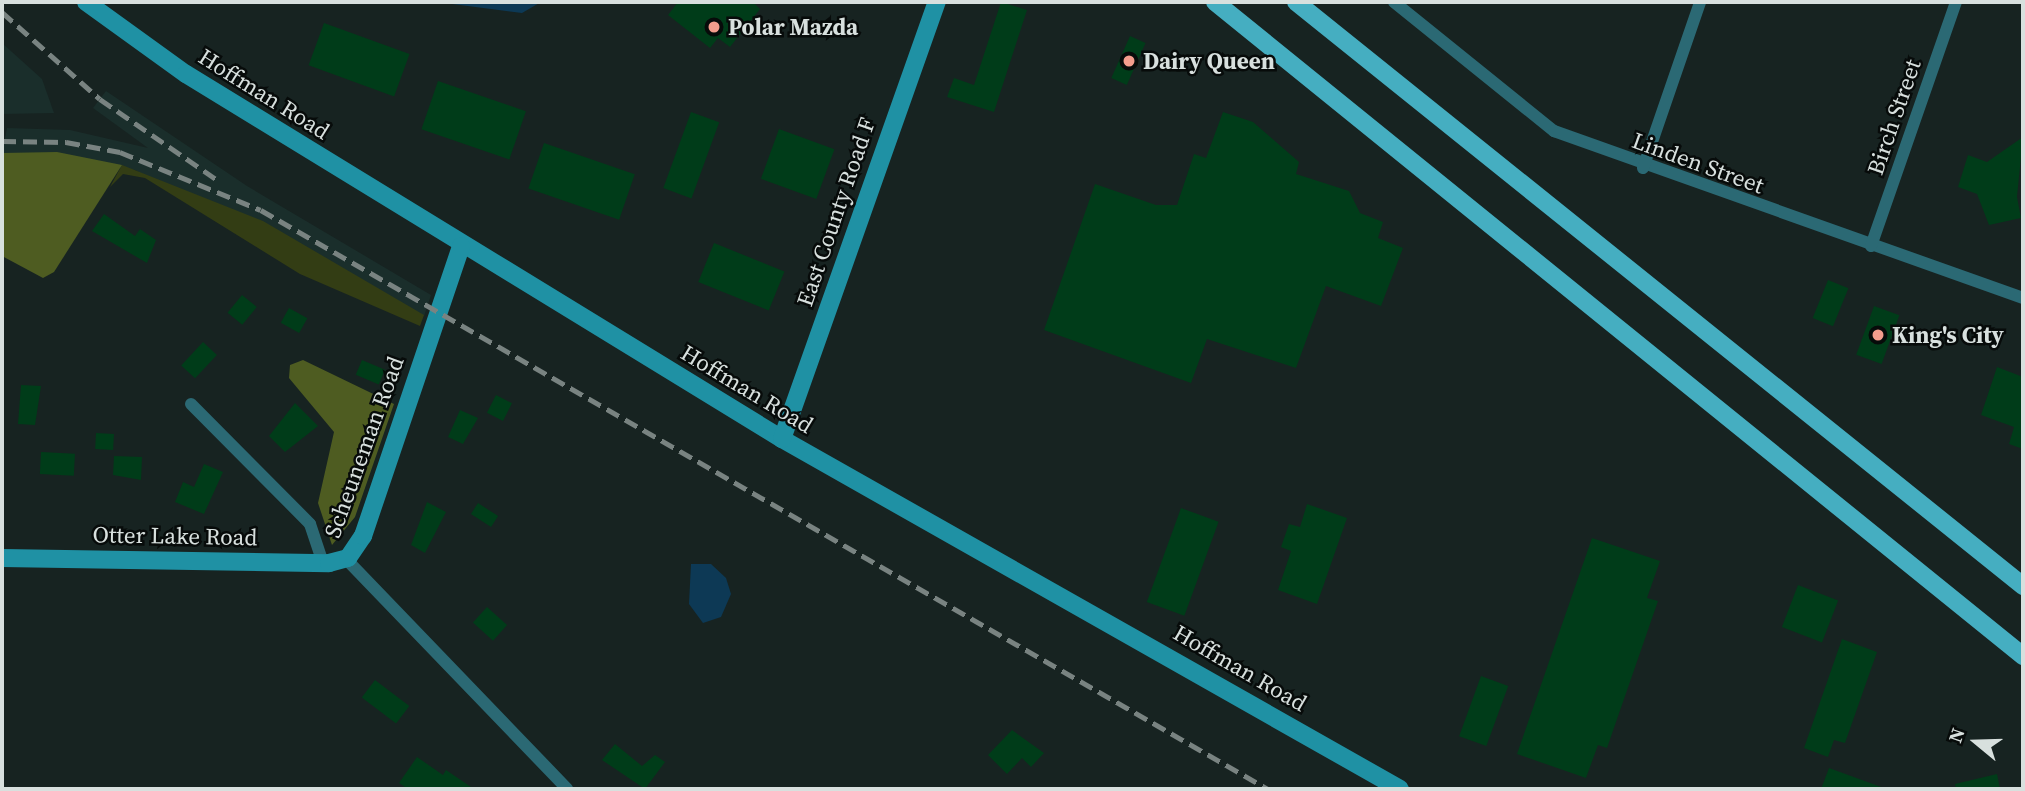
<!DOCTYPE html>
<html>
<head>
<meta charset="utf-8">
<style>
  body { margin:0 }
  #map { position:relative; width:2025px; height:791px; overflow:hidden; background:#172321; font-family:"Source Serif 4",serif }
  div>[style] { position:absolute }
  .built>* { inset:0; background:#1a2e2b }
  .green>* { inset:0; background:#333d14 }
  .forest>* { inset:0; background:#4e5c21 }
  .water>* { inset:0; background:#0d3955 }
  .building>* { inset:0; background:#003c19; transform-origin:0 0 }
  .street>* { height:12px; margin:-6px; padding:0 6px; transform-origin:6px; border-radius:6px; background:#2b6974 }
  .secondary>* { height:18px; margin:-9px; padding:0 9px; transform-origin:9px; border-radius:9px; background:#1f91a4 }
  .primary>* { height:18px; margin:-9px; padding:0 9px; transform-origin:9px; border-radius:9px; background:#45aec1 }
  .rail>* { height:4.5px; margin-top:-2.25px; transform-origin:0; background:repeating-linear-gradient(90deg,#798381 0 14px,transparent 0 21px) }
  .dots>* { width:19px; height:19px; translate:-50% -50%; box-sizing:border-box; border:4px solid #070b0a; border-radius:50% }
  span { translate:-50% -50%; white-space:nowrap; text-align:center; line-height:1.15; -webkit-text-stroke:5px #070b0a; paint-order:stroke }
  .poi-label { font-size:23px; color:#d8e0de; font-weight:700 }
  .left { translate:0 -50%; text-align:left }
  .street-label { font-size:23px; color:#d8e0de }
  .frame { position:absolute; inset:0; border:4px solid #d8e0de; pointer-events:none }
  .north { position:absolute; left:1941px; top:707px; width:70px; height:70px; -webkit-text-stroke:5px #070b0a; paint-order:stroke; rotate:289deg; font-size:19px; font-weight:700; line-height:28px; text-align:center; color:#d8e0de }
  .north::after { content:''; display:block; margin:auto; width:24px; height:32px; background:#d8e0de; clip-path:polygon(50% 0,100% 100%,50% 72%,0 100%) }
</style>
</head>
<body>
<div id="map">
  <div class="built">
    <div style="clip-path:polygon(2px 43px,42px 79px,54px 113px,2px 114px)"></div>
    <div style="clip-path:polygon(106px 91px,247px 186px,431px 295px,424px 316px,135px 170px,2px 153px,7px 128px,70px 130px,148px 148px,93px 108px)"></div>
  </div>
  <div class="green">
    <div style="clip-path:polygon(122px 165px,263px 221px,424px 315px,420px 326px,300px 274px,145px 178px,123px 174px,110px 187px)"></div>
  </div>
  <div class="forest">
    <div style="clip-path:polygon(57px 152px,122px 165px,54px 272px,43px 278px,2px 256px,2px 153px)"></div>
    <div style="clip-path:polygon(303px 360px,394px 404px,355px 517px,332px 545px,318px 503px,334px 432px,289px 378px,290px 365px)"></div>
  </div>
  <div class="water">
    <div style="clip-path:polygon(437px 2px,541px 2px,522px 13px)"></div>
    <div style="clip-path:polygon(691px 564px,711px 564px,726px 578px,731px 594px,721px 617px,703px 623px,689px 604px)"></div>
  </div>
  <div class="building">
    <div style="clip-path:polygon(678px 2px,753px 2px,760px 9px,730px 47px,718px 38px,710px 48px,668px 15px)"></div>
    <div style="clip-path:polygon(1001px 2px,1027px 10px,994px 112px,947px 97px,954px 78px,974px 85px)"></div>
    <div style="left:324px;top:23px;width:91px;height:45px;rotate:20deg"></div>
    <div style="left:1130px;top:36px;width:17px;height:46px;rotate:24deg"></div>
    <div style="left:438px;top:81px;width:93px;height:51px;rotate:19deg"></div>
    <div style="left:691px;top:112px;width:30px;height:81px;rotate:20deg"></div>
    <div style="clip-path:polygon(1223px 112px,1253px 122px,1299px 162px,1296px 174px,1349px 191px,1360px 213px,1383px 222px,1378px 238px,1403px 248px,1381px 306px,1326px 286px,1296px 368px,1207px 339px,1191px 383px,1044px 330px,1095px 184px,1156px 205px,1177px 205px,1194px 154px,1206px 158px)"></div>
    <div style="left:779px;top:129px;width:59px;height:53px;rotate:20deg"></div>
    <div style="clip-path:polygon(2023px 137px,2017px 197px,2021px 218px,1989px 225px,1977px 194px,1958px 187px,1968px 155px,1987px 162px)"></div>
    <div style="left:544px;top:143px;width:96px;height:48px;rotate:19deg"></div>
    <div style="clip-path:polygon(104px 214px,135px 236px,140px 229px,156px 240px,147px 263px,92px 231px)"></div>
    <div style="left:714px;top:243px;width:76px;height:42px;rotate:22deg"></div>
    <div style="left:1828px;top:280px;width:22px;height:41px;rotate:22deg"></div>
    <div style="left:242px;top:295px;width:19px;height:23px;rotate:39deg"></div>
    <div style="left:1874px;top:306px;width:27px;height:52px;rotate:20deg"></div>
    <div style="left:289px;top:308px;width:21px;height:17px;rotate:29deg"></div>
    <div style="left:203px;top:342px;width:19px;height:32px;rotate:43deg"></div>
    <div style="left:362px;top:360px;width:25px;height:16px;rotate:23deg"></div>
    <div style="clip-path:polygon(1997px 367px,2023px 377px,2023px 449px,2009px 444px,2014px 427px,1981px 415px)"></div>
    <div style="clip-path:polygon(21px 385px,41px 386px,35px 425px,18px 424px)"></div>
    <div style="left:496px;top:395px;width:18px;height:20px;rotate:27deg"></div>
    <div style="clip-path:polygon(295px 403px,318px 426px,285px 452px,269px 436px)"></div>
    <div style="clip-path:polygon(460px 410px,478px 418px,463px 444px,448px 437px)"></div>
    <div style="left:96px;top:433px;width:18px;height:16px;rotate:3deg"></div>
    <div style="left:41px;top:452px;width:34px;height:22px;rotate:3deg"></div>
    <div style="clip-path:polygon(114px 456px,142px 457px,141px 480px,113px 475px)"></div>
    <div style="clip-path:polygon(204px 464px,223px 472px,204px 514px,175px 502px,183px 482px,194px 487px)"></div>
    <div style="clip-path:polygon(427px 502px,446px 512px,425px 553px,411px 545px)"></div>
    <div style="left:478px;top:503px;width:24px;height:13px;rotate:33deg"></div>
    <div style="clip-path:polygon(1307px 504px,1347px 518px,1317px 604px,1278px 590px,1291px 551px,1281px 547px,1289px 524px,1300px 527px)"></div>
    <div style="left:1181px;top:508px;width:40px;height:100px;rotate:20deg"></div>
    <div style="clip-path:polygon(1592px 538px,1660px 561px,1647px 598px,1658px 601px,1607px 748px,1598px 745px,1586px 778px,1517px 754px)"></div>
    <div style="left:1798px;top:585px;width:43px;height:45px;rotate:21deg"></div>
    <div style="left:487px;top:607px;width:27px;height:21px;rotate:42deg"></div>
    <div style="clip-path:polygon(1842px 639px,1877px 652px,1845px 743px,1834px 740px,1828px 757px,1804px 748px)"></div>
    <div style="left:1481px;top:676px;width:29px;height:64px;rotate:20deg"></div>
    <div style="left:375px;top:680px;width:43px;height:22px;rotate:37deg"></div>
    <div style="clip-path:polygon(1012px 730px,1044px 753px,1031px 767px,1022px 758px,1007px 774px,988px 755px)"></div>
    <div style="clip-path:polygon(615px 744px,642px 766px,655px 755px,665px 762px,645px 789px,602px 760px)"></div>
    <div style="clip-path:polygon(417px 757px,443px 775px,446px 770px,474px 789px,408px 789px,399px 783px)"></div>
    <div style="clip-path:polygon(1829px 768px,1884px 788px,1884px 789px,1821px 789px)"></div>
    <div style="clip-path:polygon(1997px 774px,2000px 789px,1956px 789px,1955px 784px)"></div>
  </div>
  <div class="street">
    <div style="left:1394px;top:2px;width:206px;rotate:38.9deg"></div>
    <div style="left:1554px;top:131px;width:498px;rotate:19.6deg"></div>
    <div style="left:1643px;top:168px;width:176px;rotate:-71deg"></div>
    <div style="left:1871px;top:246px;width:258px;rotate:-70.8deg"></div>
    <div style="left:191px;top:404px;width:169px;rotate:45.2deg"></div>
    <div style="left:310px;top:524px;width:41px;rotate:71.6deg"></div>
    <div style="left:346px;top:559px;width:319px;rotate:46.1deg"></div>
  </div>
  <div class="secondary">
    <div style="left:86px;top:2px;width:123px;rotate:35.8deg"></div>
    <div style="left:186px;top:74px;width:699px;rotate:31.48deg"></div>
    <div style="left:782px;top:439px;width:710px;rotate:29.52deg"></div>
    <div style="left:782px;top:439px;width:464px;rotate:-70.5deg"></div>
    <div style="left:2px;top:558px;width:327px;rotate:0.9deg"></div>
    <div style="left:329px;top:563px;width:20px;rotate:-15deg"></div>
    <div style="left:348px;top:558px;width:27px;rotate:-56deg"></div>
    <div style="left:363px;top:536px;width:306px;rotate:-71.3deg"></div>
  </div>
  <div class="primary">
    <div style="left:1215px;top:2px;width:1040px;rotate:38.99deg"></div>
    <div style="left:1296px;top:2px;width:933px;rotate:38.77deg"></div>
  </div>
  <div class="rail">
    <div style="left:2px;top:12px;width:131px;rotate:41.6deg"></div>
    <div style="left:100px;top:99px;width:141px;rotate:34.6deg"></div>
    <div style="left:2px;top:141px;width:64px;rotate:0.9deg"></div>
    <div style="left:66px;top:142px;width:55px;rotate:10.5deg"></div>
    <div style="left:120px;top:152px;width:152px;rotate:22.4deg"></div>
    <div style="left:261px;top:210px;width:1162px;rotate:29.9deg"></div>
  </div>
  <div class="dots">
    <div style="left:714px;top:27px;background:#f49d8d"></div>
    <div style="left:1129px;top:61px;background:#f49d8d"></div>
    <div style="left:1878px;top:335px;background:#f49d8d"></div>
  </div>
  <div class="poi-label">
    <span class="left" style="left:728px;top:27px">Polar Mazda</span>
    <span class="left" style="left:1143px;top:61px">Dairy Queen</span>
    <span class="left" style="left:1892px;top:335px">King's City</span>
  </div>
  <div class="street-label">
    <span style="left:264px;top:94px;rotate:32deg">Hoffman Road</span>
    <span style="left:1894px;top:117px;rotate:-71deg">Birch Street</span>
    <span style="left:1698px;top:163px;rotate:20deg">Linden Street</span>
    <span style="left:836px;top:212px;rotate:-71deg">East County Road F</span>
    <span style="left:747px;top:389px;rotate:31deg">Hoffman Road</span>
    <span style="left:364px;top:447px;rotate:-70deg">Scheuneman Road</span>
    <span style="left:175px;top:536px;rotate:1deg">Otter Lake Road</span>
    <span style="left:1240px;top:668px;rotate:30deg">Hoffman Road</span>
  </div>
  <div class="frame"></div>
  <div class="north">N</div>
</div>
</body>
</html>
